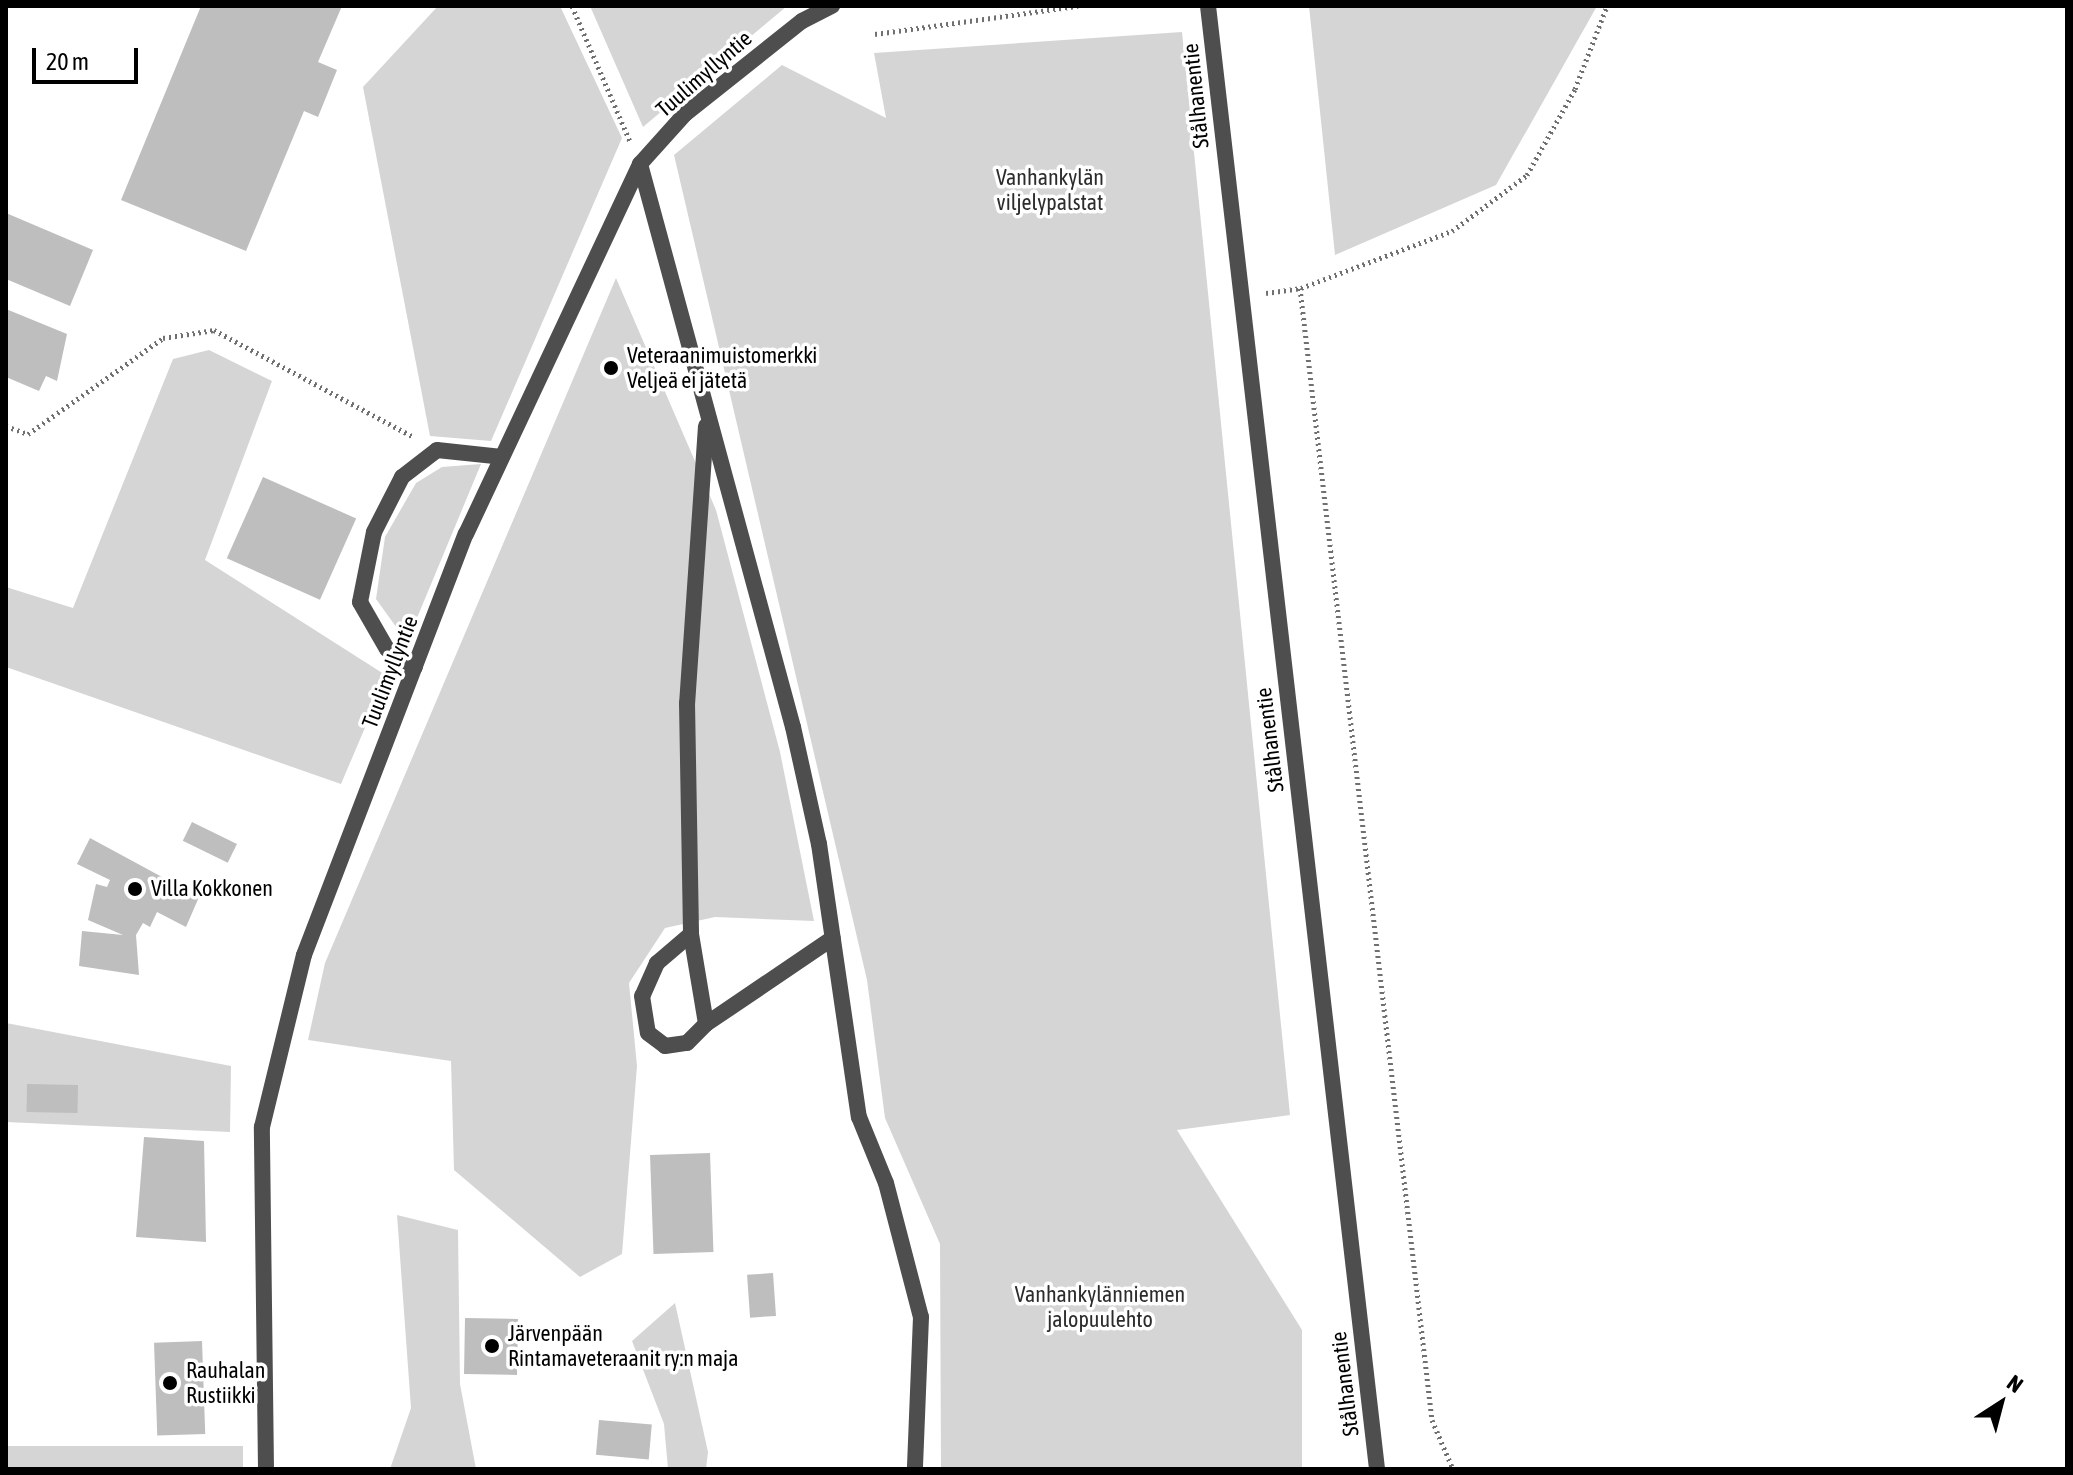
<!DOCTYPE html>
<html>
<head>
<meta charset="utf-8">
<style>
  body { margin:0 }
  #map { position:relative; width:2073px; height:1475px; overflow:hidden; background:#fff; font-family:"Asap Condensed",sans-serif }
  div>[style] { position:absolute }
  .green>* { inset:0; background:#d5d5d5; transform-origin:0 0 }
  .building>* { inset:0; background:#bebebe; transform-origin:0 0 }
  .path>* { height:5px; margin-top:-2.5px; transform-origin:0; background:repeating-linear-gradient(90deg,#707070 0 2px,transparent 0 6px) }
  .lane>* { height:16px; margin:-8px; padding:0 8px; transform-origin:8px; border-radius:8px; background:#4e4e4e }
  .street>* { height:16px; margin:-8px; padding:0 8px; transform-origin:8px; border-radius:8px; background:#4e4e4e }
  .dots>* { width:22px; height:22px; translate:-50% -50%; box-sizing:border-box; border:4px solid #fff; border-radius:50% }
  span { translate:-50% -50%; white-space:nowrap; text-align:center; line-height:1.15; -webkit-text-stroke:7px #fff; paint-order:stroke }
  .street-label { font-size:22px; color:#000 }
  .park-label { font-size:22px; color:#2c2c2c }
  .poi-label { font-size:22px; color:#000 }
  .left { translate:0 -50%; text-align:left }
  .frame { position:absolute; inset:0; border:8px solid #000; pointer-events:none }
  .north { position:absolute; left:1961px; top:1363px; width:80px; height:80px; -webkit-text-stroke:6px #fff; paint-order:stroke; rotate:36deg; font-size:22px; font-weight:700; line-height:32px; text-align:center; color:#000 }
  .north::after { content:''; display:block; margin:auto; width:28px; height:36px; background:#000; clip-path:polygon(50% 0,100% 100%,50% 72%,0 100%) }
  .scale { position:absolute; left:32px; top:48px; width:106px; height:36px; box-sizing:border-box; border:4px solid #000; border-top:0; padding-left:10px; font-size:24px; line-height:28px; white-space:nowrap; color:#000; -webkit-text-stroke:6px #fff; paint-order:stroke }
</style>
</head>
<body>
<div id="map">
  <div class="green">
    <div style="clip-path:polygon(438px 6px,560px 6px,622px 138px,491px 441px,430px 436px,363px 87px)"></div>
    <div style="clip-path:polygon(590px 6px,787px 6px,643px 127px)"></div>
    <div style="clip-path:polygon(1309px 6px,1597px 6px,1496px 185px,1335px 255px)"></div>
    <div style="clip-path:polygon(1182px 32px,1290px 1115px,1177px 1130px,1302px 1330px,1302px 1469px,941px 1469px,940px 1244px,885px 1118px,867px 980px,674px 155px,782px 65px,886px 118px,874px 53px)"></div>
    <div style="clip-path:polygon(616px 278px,716px 510px,780px 752px,814px 921px,715px 917px,665px 928px,629px 983px,637px 1066px,622px 1254px,580px 1277px,454px 1170px,451px 1061px,308px 1040px,325px 963px)"></div>
    <div style="clip-path:polygon(209px 350px,272px 381px,205px 560px,387px 676px,341px 784px,6px 667px,6px 587px,73px 608px,173px 359px)"></div>
    <div style="clip-path:polygon(481px 464px,407px 642px,376px 599px,385px 537px,416px 483px,442px 467px)"></div>
    <div style="clip-path:polygon(6px 1023px,231px 1066px,230px 1132px,6px 1122px)"></div>
    <div style="clip-path:polygon(397px 1215px,458px 1230px,460px 1384px,476px 1469px,390px 1469px,411px 1408px)"></div>
    <div style="clip-path:polygon(675px 1303px,708px 1452px,706px 1469px,668px 1469px,664px 1424px,632px 1341px)"></div>
    <div style="left:6px;top:1446px;width:237px;height:23px"></div>
  </div>
  <div class="building">
    <div style="clip-path:polygon(201px 6px,342px 6px,318px 62px,337px 70px,318px 117px,304px 111px,246px 251px,121px 200px)"></div>
    <div style="clip-path:polygon(6px 213px,93px 250px,70px 306px,6px 279px)"></div>
    <div style="clip-path:polygon(6px 309px,67px 334px,57px 381px,46px 376px,39px 391px,6px 377px)"></div>
    <div style="left:263px;top:477px;width:102px;height:89px;rotate:24deg"></div>
    <div style="left:192px;top:822px;width:50px;height:21px;rotate:26deg"></div>
    <div style="clip-path:polygon(90px 838px,199px 897px,186px 927px,157px 912px,150px 927px,143px 923px,136px 935px,139px 975px,79px 966px,82px 931px,123px 935px,88px 920px,96px 884px,107px 887px,110px 880px,77px 864px)"></div>
    <div style="left:27px;top:1084px;width:51px;height:28px;rotate:1deg"></div>
    <div style="clip-path:polygon(144px 1137px,204px 1141px,206px 1242px,136px 1237px)"></div>
    <div style="left:710px;top:1153px;width:99px;height:60px;rotate:88deg"></div>
    <div style="left:773px;top:1273px;width:43px;height:26px;rotate:86deg"></div>
    <div style="left:465px;top:1318px;width:53px;height:56px;rotate:1deg"></div>
    <div style="left:202px;top:1341px;width:93px;height:48px;rotate:88deg"></div>
    <div style="left:599px;top:1420px;width:53px;height:35px;rotate:5deg"></div>
  </div>
  <div class="path">
    <div style="left:572px;top:6px;width:147px;rotate:66.8deg"></div>
    <div style="left:875px;top:34px;width:205px;rotate:-7.9deg"></div>
    <div style="left:1301px;top:288px;width:161px;rotate:-20.7deg"></div>
    <div style="left:1452px;top:231px;width:94px;rotate:-36.7deg"></div>
    <div style="left:1527px;top:175px;width:98px;rotate:-60.8deg"></div>
    <div style="left:1575px;top:89px;width:89px;rotate:-68.9deg"></div>
    <div style="left:1266px;top:293px;width:34px;rotate:-8deg"></div>
    <div style="left:1300px;top:288px;width:1140px;rotate:83.35deg"></div>
    <div style="left:1432px;top:1420px;width:53px;rotate:66.8deg"></div>
    <div style="left:6px;top:426px;width:23px;rotate:20deg"></div>
    <div style="left:28px;top:434px;width:166px;rotate:-35.4deg"></div>
    <div style="left:163px;top:338px;width:52px;rotate:-8.9deg"></div>
    <div style="left:214px;top:330px;width:225px;rotate:28.2deg"></div>
  </div>
  <div class="lane">
    <div style="left:640px;top:164px;width:583px;rotate:74.8deg"></div>
    <div style="left:793px;top:727px;width:120px;rotate:77.5deg"></div>
    <div style="left:819px;top:844px;width:276px;rotate:81.7deg"></div>
    <div style="left:859px;top:1117px;width:71px;rotate:67.8deg"></div>
    <div style="left:886px;top:1183px;width:138px;rotate:75.4deg"></div>
    <div style="left:921px;top:1317px;width:152px;rotate:92.3deg"></div>
    <div style="left:706px;top:426px;width:278px;rotate:93.9deg"></div>
    <div style="left:687px;top:703px;width:231px;rotate:89deg"></div>
    <div style="left:691px;top:934px;width:91px;rotate:80.5deg"></div>
    <div style="left:706px;top:1024px;width:153px;rotate:-34.1deg"></div>
    <div style="left:415px;top:667px;width:33px;rotate:-147deg"></div>
    <div style="left:387px;top:649px;width:54px;rotate:-119.9deg"></div>
    <div style="left:360px;top:602px;width:71px;rotate:-78.7deg"></div>
    <div style="left:374px;top:532px;width:62px;rotate:-63deg"></div>
    <div style="left:402px;top:477px;width:44px;rotate:-37.6deg"></div>
    <div style="left:437px;top:450px;width:65px;rotate:6.1deg"></div>
    <div style="left:691px;top:934px;width:45px;rotate:139.5deg"></div>
    <div style="left:657px;top:963px;width:36px;rotate:114deg"></div>
    <div style="left:642px;top:996px;width:37px;rotate:81deg"></div>
    <div style="left:648px;top:1033px;width:21px;rotate:37deg"></div>
    <div style="left:665px;top:1046px;width:22px;rotate:-8deg"></div>
    <div style="left:687px;top:1043px;width:27px;rotate:-45deg"></div>
  </div>
  <div class="street">
    <div style="left:1208px;top:6px;width:1473px;rotate:83.41deg"></div>
    <div style="left:266px;top:1469px;width:342px;rotate:-90.7deg"></div>
    <div style="left:262px;top:1127px;width:177px;rotate:-76.3deg"></div>
    <div style="left:304px;top:955px;width:451px;rotate:-69deg"></div>
    <div style="left:466px;top:534px;width:409px;rotate:-64.8deg"></div>
    <div style="left:640px;top:164px;width:67px;rotate:-48deg"></div>
    <div style="left:685px;top:114px;width:149px;rotate:-38.5deg"></div>
    <div style="left:802px;top:21px;width:34px;rotate:-27deg"></div>
  </div>
  <div class="dots">
    <div style="left:611px;top:368px;background:#000"></div>
    <div style="left:135px;top:889px;background:#000"></div>
    <div style="left:492px;top:1346px;background:#000"></div>
    <div style="left:170px;top:1383px;background:#000"></div>
  </div>
  <div class="street-label">
    <span style="left:704px;top:74px;rotate:-41deg">Tuulimyllyntie</span>
    <span style="left:1196px;top:96px;rotate:-96deg">Stålhanentie</span>
    <span style="left:390px;top:672px;rotate:-69deg">Tuulimyllyntie</span>
    <span style="left:1270px;top:740px;rotate:-97deg">Stålhanentie</span>
    <span style="left:1345px;top:1384px;rotate:-97deg">Stålhanentie</span>
  </div>
  <div class="park-label">
    <span style="left:1050px;top:190px">Vanhankylän<br>viljelypalstat</span>
    <span style="left:1100px;top:1307px">Vanhankylänniemen<br>jalopuulehto</span>
  </div>
  <div class="poi-label">
    <span class="left" style="left:627px;top:368px">Veteraanimuistomerkki<br>Veljeä ei jätetä</span>
    <span class="left" style="left:151px;top:889px">Villa Kokkonen</span>
    <span class="left" style="left:508px;top:1346px">Järvenpään<br>Rintamaveteraanit ry:n maja</span>
    <span class="left" style="left:186px;top:1383px">Rauhalan<br>Rustiikki</span>
  </div>
  <div class="frame"></div>
  <div class="north">N</div>
  <div class="scale">20 m</div>
</div>
</body>
</html>
